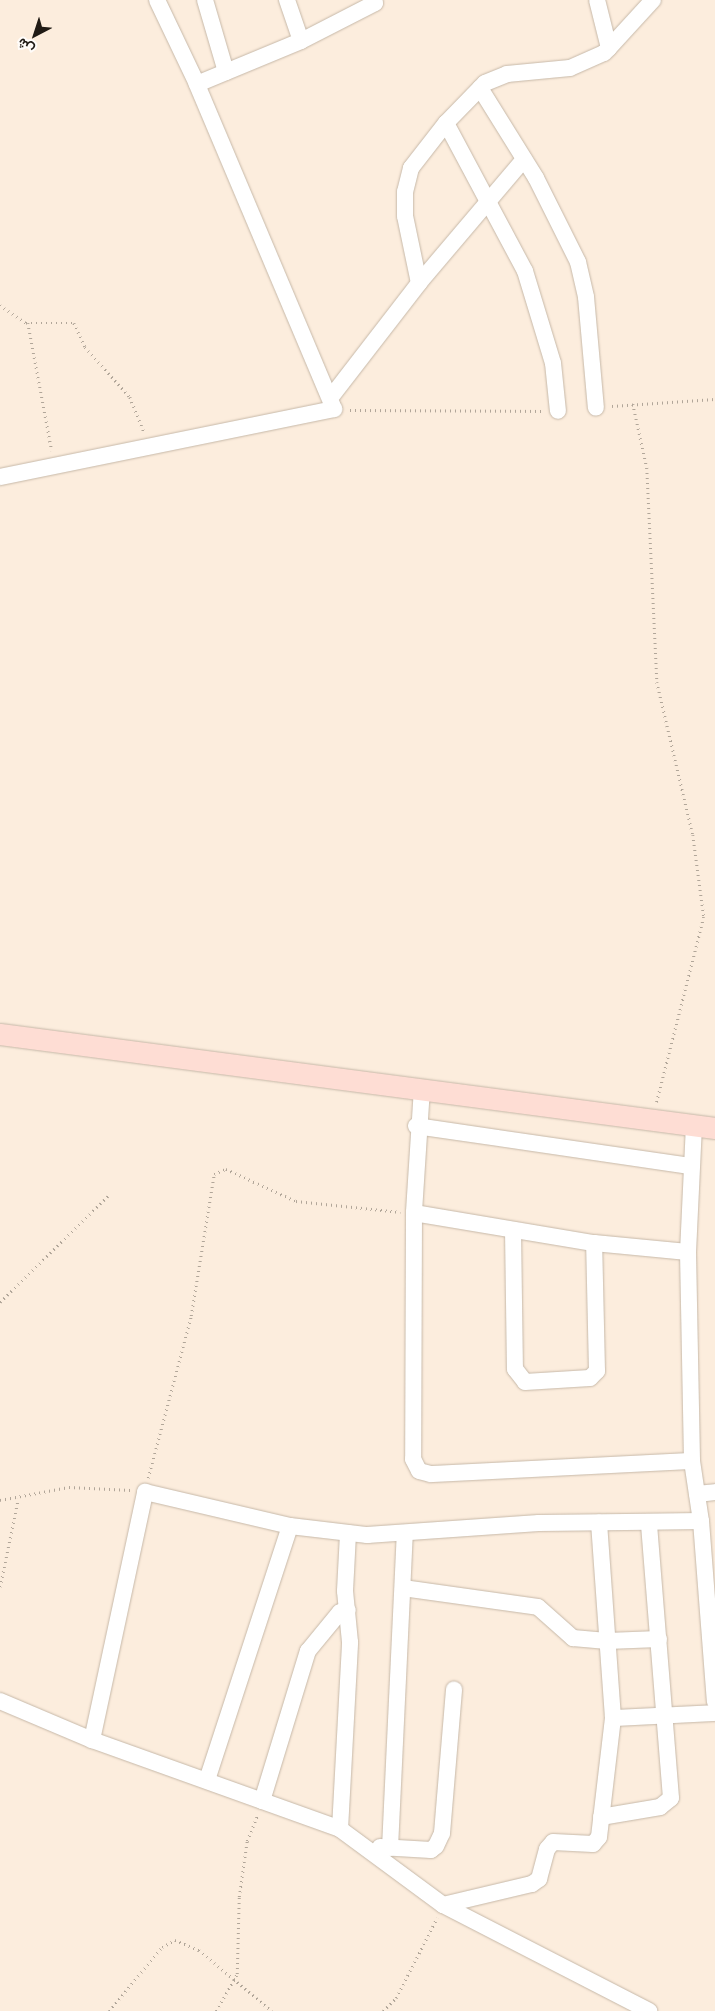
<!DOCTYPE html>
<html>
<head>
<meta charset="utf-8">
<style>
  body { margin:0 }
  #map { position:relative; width:715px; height:2011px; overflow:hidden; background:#fceddd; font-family:"Exo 2",Vazirmatn,sans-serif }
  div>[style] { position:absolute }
  .path>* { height:2.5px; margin-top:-1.25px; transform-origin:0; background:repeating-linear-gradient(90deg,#b1a699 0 1px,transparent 0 5px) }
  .roads { filter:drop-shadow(0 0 1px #c6b8a8) drop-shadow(0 0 1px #c6b8a8) }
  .minor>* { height:16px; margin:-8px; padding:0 8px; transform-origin:8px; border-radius:8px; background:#fff }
  .major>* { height:21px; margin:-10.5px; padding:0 10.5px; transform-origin:10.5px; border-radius:10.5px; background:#feddd4 }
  span { translate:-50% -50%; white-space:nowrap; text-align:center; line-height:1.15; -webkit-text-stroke:4.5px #fffcf9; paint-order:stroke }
  .north { position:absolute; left:10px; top:10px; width:50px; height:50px; -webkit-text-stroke:4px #fffcf9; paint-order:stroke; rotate:220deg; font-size:14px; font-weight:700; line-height:20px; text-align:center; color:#201b15 }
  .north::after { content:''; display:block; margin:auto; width:18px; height:22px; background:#201b15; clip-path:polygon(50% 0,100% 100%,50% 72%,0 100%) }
</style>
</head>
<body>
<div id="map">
  <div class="path">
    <div style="left:0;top:305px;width:32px;rotate:35deg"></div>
    <div style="left:26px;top:323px;width:48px"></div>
    <div style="left:74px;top:323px;width:26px;rotate:65deg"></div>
    <div style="left:85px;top:347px;width:67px;rotate:48deg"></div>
    <div style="left:130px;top:397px;width:38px;rotate:68deg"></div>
    <div style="left:28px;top:323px;width:130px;rotate:79.4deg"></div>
    <div style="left:633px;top:404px;width:66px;rotate:77.7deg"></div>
    <div style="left:647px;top:468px;width:214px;rotate:87.3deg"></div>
    <div style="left:657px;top:682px;width:157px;rotate:76.8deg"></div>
    <div style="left:693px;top:835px;width:83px;rotate:82.4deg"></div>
    <div style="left:704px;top:917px;width:191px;rotate:104.3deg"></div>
    <div style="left:612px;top:406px;width:103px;rotate:-3.9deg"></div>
    <div style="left:350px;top:410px;width:194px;rotate:0.3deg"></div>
    <div style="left:0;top:1302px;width:154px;rotate:-44.5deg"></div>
    <div style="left:148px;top:1478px;width:168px;rotate:-75.1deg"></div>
    <div style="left:191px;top:1316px;width:144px;rotate:-80.8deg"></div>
    <div style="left:214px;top:1174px;width:13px;rotate:-23deg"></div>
    <div style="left:226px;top:1169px;width:77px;rotate:24.6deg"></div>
    <div style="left:296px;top:1201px;width:105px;rotate:6deg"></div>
    <div style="left:0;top:1500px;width:70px;rotate:-10.7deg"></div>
    <div style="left:69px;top:1487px;width:62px;rotate:2.8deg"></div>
    <div style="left:0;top:1587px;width:90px;rotate:-78.4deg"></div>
    <div style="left:109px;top:2011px;width:83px;rotate:-50.4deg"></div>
    <div style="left:162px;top:1947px;width:15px;rotate:-28deg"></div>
    <div style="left:175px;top:1940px;width:26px;rotate:23deg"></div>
    <div style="left:199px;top:1950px;width:95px;rotate:39.9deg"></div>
    <div style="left:216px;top:2011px;width:43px;rotate:-60.4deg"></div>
    <div style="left:237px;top:1974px;width:77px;rotate:-88.5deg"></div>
    <div style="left:239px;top:1897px;width:57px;rotate:-81.9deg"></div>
    <div style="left:247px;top:1841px;width:27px;rotate:-68deg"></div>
    <div style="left:383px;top:2011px;width:18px;rotate:-45deg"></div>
    <div style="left:396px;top:1998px;width:90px;rotate:-62.9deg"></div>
  </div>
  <div class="roads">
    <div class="minor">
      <div style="left:157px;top:0;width:93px;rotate:64.5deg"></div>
      <div style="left:197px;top:84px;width:113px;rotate:-22.5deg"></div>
      <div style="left:301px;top:41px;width:83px;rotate:-27.2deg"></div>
      <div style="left:375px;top:3px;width:3px;rotate:-108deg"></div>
      <div style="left:205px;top:0;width:75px;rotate:73.7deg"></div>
      <div style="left:287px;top:0;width:43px;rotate:71.1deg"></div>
      <div style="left:609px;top:48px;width:65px;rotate:-47.5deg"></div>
      <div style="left:480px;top:88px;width:106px;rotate:58.1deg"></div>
      <div style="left:536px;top:178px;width:94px;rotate:63.4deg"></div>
      <div style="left:578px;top:262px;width:36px;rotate:77deg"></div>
      <div style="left:586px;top:297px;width:111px;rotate:84.9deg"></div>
      <div style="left:446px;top:123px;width:168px;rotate:61.9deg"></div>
      <div style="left:525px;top:271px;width:96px;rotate:73.1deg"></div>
      <div style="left:553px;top:363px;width:48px;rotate:84.1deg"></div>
      <div style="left:419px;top:283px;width:68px;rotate:-101.8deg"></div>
      <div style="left:405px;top:216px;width:24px;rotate:-90deg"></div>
      <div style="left:405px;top:192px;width:25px;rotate:-76deg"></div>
      <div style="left:411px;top:168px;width:57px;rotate:-52.1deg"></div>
      <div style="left:446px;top:123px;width:56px;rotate:-45.7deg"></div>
      <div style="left:485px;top:83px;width:24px;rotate:-22deg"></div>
      <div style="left:507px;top:74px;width:63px;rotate:-5.4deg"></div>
      <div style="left:570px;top:68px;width:37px;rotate:-24deg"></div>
      <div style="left:604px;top:53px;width:7px;rotate:-45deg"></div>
      <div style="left:609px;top:48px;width:49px;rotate:-104deg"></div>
      <div style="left:331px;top:397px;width:144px;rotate:-52.3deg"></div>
      <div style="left:419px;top:283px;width:162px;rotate:-49.7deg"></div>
      <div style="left:0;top:477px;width:341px;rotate:-11.5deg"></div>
      <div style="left:334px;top:409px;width:353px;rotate:-112.9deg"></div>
      <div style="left:422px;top:1088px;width:125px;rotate:93.7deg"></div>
      <div style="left:414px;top:1213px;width:246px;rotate:90.2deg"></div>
      <div style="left:413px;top:1459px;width:13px;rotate:63deg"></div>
      <div style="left:419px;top:1471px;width:12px;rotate:14deg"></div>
      <div style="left:431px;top:1474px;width:261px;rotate:-2.9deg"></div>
      <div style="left:694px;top:1125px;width:127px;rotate:92.7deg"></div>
      <div style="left:688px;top:1252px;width:209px;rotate:88.9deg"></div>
      <div style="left:692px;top:1461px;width:61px;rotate:81.5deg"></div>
      <div style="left:701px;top:1521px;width:181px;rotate:85.6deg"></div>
      <div style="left:416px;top:1126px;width:277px;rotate:8.3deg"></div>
      <div style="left:414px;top:1213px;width:182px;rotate:9.5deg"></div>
      <div style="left:594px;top:1243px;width:94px;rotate:5.5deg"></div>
      <div style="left:513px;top:1230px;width:139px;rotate:89.2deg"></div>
      <div style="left:515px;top:1369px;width:16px;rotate:52deg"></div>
      <div style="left:525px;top:1382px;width:65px;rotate:-3.5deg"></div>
      <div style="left:590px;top:1378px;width:10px;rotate:-45deg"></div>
      <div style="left:597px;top:1371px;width:128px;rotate:-91.3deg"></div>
      <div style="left:697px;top:1494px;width:18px;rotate:-6deg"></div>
      <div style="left:403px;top:1588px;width:136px;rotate:8deg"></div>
      <div style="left:538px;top:1607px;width:47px;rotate:41.5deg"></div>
      <div style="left:573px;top:1638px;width:34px;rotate:5deg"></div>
      <div style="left:607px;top:1641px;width:52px;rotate:-2.2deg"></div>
      <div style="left:0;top:1701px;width:100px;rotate:23deg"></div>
      <div style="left:92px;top:1740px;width:263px;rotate:19.7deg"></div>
      <div style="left:340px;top:1829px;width:128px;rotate:36.4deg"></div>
      <div style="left:443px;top:1905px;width:232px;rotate:27.2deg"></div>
      <div style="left:613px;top:1718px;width:102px;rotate:-2.8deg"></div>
      <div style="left:92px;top:1740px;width:254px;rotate:-77.9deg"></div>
      <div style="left:145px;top:1492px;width:149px;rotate:13.2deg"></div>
      <div style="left:290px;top:1526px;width:78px;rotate:6.7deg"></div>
      <div style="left:367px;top:1535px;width:172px;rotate:-4deg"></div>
      <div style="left:539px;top:1523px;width:162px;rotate:-0.7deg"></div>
      <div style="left:207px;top:1780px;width:267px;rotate:-71.9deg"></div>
      <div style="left:262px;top:1801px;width:157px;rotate:-73deg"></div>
      <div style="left:308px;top:1651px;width:50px;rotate:-50.6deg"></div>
      <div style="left:340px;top:1612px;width:8px;rotate:-14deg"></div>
      <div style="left:601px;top:1817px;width:60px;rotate:-9.6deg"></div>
      <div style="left:660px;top:1807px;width:14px;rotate:-39deg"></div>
      <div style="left:671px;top:1798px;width:277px;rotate:-94.6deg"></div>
      <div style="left:340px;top:1829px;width:187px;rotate:-86.9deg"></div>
      <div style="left:350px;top:1642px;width:51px;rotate:-95.6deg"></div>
      <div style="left:345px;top:1591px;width:58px;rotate:-87deg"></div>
      <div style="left:380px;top:1847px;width:51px;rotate:3.4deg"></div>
      <div style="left:431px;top:1850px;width:6px;rotate:-39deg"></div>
      <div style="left:436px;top:1846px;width:14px;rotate:-65deg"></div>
      <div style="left:442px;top:1833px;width:144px;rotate:-85.2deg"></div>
      <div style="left:390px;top:1848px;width:314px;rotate:-87.3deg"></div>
      <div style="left:443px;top:1905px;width:91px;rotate:-13.3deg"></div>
      <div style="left:532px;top:1884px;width:9px;rotate:-36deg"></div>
      <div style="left:539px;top:1879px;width:31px;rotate:-75deg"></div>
      <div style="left:547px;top:1849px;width:9px;rotate:-49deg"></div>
      <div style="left:553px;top:1842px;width:40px;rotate:2.9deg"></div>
      <div style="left:593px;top:1844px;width:9px;rotate:-49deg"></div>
      <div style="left:599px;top:1837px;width:120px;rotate:-83.3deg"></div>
      <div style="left:613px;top:1718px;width:196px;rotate:-94.1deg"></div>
    </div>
    <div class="major">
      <div style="left:0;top:1034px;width:721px;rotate:7.49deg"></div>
    </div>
  </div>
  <div class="north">ش</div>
</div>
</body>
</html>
